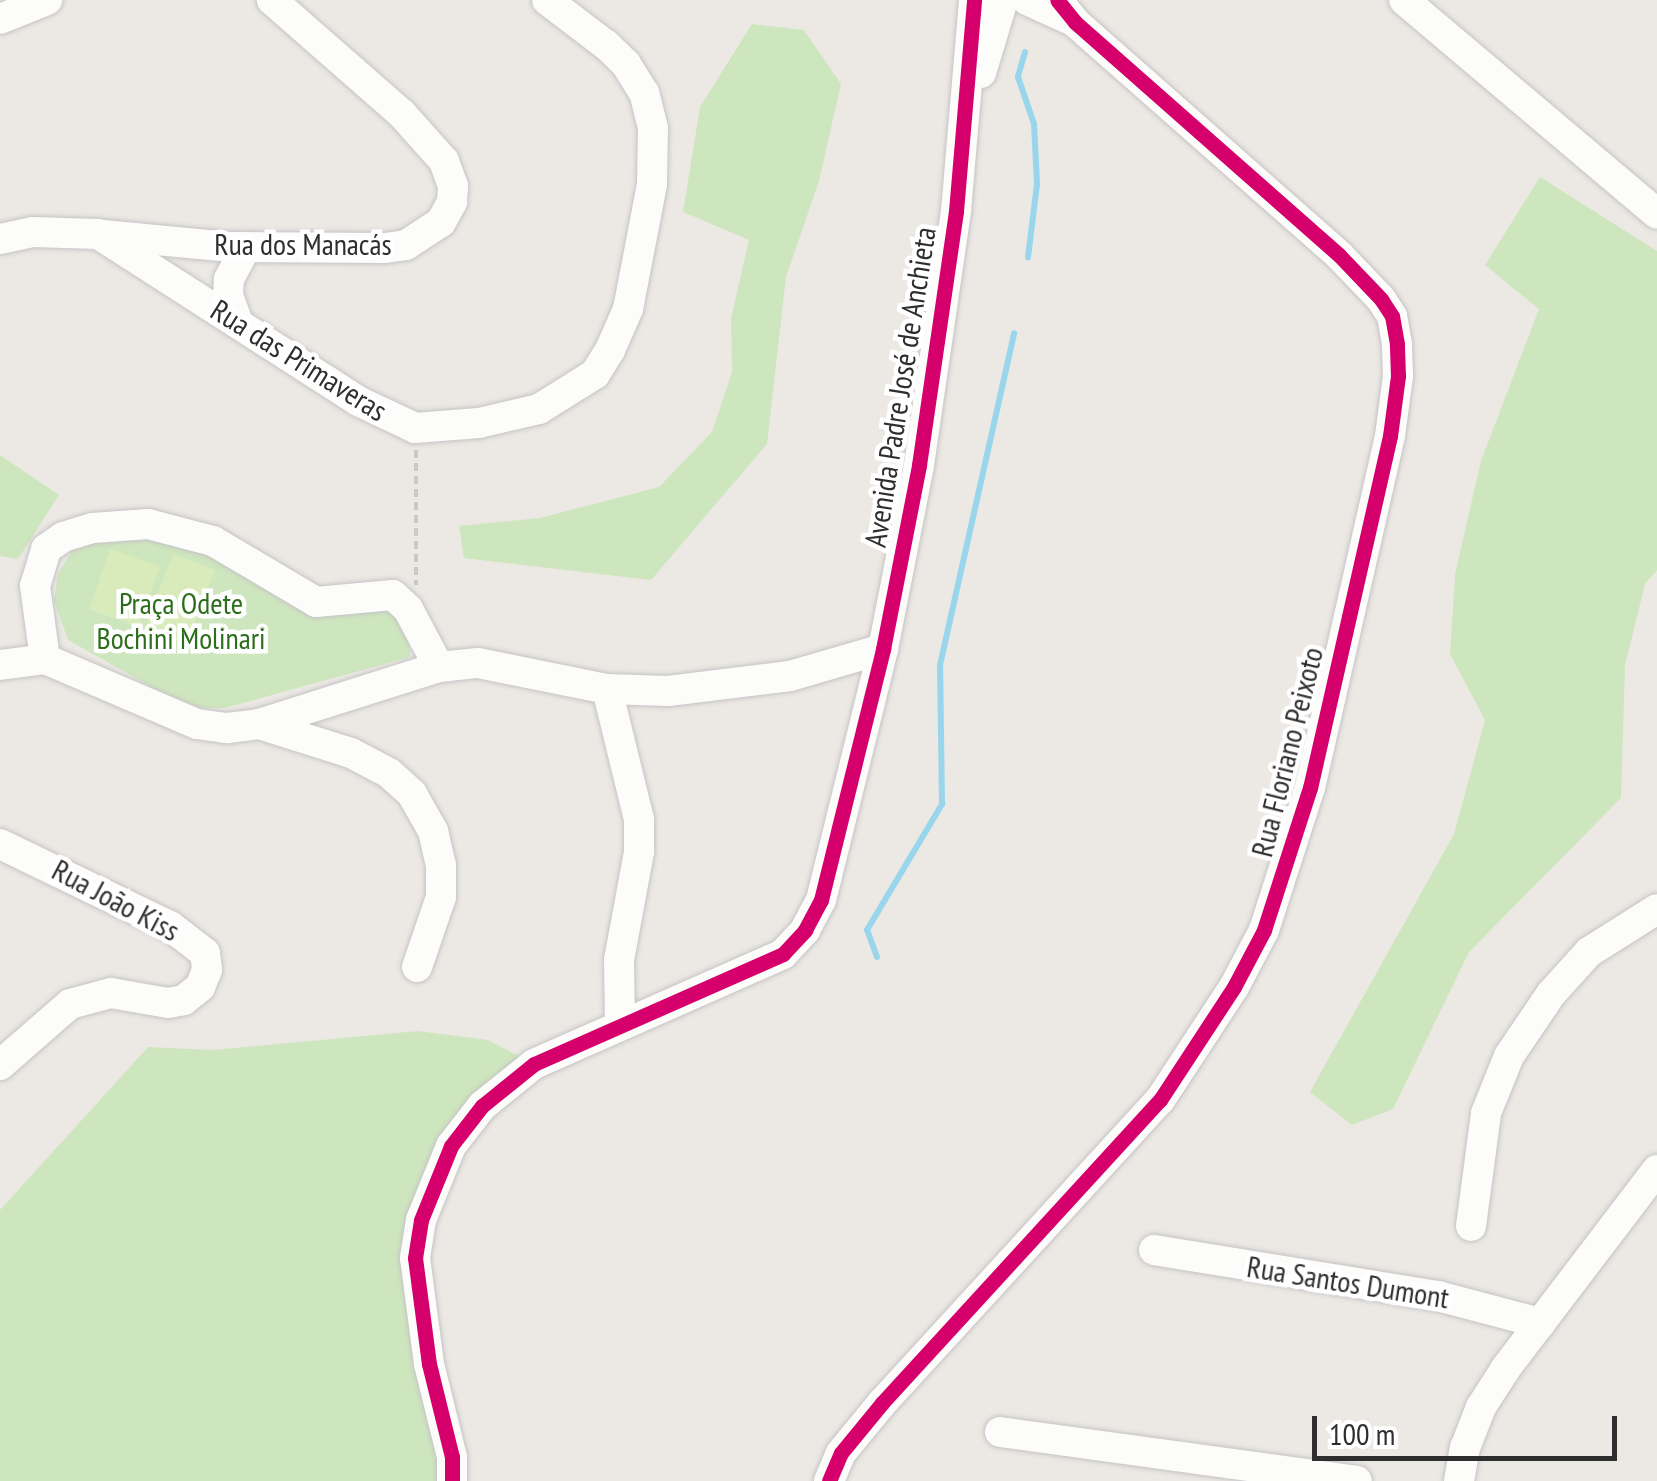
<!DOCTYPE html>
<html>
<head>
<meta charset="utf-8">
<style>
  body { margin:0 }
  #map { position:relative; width:1657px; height:1481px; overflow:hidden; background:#ece8e4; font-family:"PT Sans Narrow",sans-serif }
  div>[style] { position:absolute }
  .green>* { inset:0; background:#cee6be }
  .pitch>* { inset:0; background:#d9eabb; transform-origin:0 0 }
  .stream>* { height:6px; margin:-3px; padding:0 3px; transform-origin:3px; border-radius:3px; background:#99d6ec }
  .path>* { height:4px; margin-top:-2px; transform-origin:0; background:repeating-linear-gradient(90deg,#c9c9c8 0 8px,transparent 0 13px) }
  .roads { filter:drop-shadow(0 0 2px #c5c4c5) drop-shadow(0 0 2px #c5c4c5) }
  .minor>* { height:30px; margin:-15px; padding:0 15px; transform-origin:15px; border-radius:15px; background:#fcfcfb }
  .cycleway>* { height:15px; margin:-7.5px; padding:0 7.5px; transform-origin:7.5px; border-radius:7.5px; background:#d6006c }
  span { translate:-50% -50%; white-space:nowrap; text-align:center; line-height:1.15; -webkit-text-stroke:9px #fff; paint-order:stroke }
  .street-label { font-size:30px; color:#2e2e2e }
  .park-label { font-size:30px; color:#2c6e1b }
  .scale { position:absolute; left:1312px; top:1416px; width:305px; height:45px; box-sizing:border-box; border:5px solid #2e2e2e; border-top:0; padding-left:12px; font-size:30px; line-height:35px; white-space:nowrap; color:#2e2e2e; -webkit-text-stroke:8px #fff; paint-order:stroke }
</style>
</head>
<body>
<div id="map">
  <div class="green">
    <div style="clip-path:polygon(752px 24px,804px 30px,841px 84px,819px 181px,786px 277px,767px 444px,651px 580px,464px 558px,459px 526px,540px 518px,659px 487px,712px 432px,732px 372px,731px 318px,749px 240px,683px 212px,700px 107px)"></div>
    <div style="clip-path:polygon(1540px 177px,1657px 251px,1657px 570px,1645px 584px,1625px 665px,1621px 798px,1469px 952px,1393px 1109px,1352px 1125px,1310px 1092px,1454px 834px,1485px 720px,1450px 654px,1455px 574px,1481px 461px,1539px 309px,1485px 265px)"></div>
    <div style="clip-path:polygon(0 455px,59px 495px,18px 559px,0 556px)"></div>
    <div style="clip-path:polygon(142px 536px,206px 552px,292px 606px,311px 611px,371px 601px,406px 615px,410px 657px,225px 708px,200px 708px,157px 690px,68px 640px,54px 601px,58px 574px,76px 544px)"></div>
    <div style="clip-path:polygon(418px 1031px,488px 1040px,534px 1064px,482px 1106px,421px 1220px,452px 1481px,0 1481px,0 1210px,148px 1047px,213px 1050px)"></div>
  </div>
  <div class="pitch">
    <div style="left:110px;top:549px;width:53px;height:64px;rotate:19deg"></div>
    <div style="left:173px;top:554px;width:45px;height:79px;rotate:21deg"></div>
  </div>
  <div class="stream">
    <div style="left:1025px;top:52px;width:26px;rotate:106deg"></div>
    <div style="left:1018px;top:77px;width:50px;rotate:71.2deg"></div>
    <div style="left:1034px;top:124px;width:60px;rotate:87.1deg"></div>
    <div style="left:1037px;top:184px;width:74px;rotate:97deg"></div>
    <div style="left:877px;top:957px;width:29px;rotate:-110deg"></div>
    <div style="left:867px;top:930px;width:147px;rotate:-59.2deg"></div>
    <div style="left:942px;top:804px;width:139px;rotate:-90.8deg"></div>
    <div style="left:940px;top:665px;width:340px;rotate:-77.4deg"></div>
  </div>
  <div class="path">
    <div style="left:416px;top:450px;width:135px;rotate:90deg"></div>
  </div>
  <div class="roads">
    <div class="minor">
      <div style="left:1027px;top:0;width:51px;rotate:24.5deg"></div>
      <div style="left:1404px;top:0;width:331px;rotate:40.2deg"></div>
      <div style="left:0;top:19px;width:51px;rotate:-22deg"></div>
      <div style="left:981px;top:73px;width:76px;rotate:-73.2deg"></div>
      <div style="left:103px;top:235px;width:129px;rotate:5.4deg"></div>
      <div style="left:231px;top:247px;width:154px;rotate:0.4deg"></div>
      <div style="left:385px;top:248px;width:21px;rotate:-8deg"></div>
      <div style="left:406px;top:245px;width:42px;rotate:-33.3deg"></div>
      <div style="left:441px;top:222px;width:23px;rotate:-61deg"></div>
      <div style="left:452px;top:202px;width:16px;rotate:-86deg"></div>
      <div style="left:453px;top:186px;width:27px;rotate:-110deg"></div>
      <div style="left:444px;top:161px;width:63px;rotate:-131.8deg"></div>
      <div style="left:402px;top:114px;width:173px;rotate:-138.8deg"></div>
      <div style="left:0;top:239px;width:33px;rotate:-12deg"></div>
      <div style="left:32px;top:232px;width:66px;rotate:1.7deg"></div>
      <div style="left:98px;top:234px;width:309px;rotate:32.7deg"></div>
      <div style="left:358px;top:401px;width:63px;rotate:25.3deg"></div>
      <div style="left:415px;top:428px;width:64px;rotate:-4.5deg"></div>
      <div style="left:479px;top:423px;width:62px;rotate:-13.1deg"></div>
      <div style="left:539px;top:409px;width:66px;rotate:-32deg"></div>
      <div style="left:595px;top:374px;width:28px;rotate:-58deg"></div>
      <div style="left:610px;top:350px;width:45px;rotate:-66.3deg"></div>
      <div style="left:628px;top:309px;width:127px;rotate:-79.1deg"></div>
      <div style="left:652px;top:184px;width:56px;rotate:-89deg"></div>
      <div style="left:653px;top:128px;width:36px;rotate:-104deg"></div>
      <div style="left:644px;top:93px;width:34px;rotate:-122deg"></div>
      <div style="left:626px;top:64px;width:28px;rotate:-136deg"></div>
      <div style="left:606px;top:45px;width:74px;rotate:-142.7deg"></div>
      <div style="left:238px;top:323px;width:29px;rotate:-110deg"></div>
      <div style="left:228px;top:296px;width:17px;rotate:-87deg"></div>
      <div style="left:229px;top:279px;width:36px;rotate:-62deg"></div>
      <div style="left:45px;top:659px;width:74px;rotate:-97.8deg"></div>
      <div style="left:35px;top:586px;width:39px;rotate:-73deg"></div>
      <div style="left:46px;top:549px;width:21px;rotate:-35deg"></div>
      <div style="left:63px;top:537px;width:31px;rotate:-17deg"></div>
      <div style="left:93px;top:528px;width:55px;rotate:-4.2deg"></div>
      <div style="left:148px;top:524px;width:67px;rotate:14.7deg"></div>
      <div style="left:213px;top:541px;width:120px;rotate:30.6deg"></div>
      <div style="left:316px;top:602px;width:77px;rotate:-5.2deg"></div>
      <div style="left:393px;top:595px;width:21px;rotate:43deg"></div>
      <div style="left:408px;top:609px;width:66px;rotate:61.9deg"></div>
      <div style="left:0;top:665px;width:45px;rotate:-7.6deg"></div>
      <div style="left:45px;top:659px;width:165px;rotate:23.2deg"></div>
      <div style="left:197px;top:724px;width:30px;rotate:8deg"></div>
      <div style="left:227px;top:728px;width:32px;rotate:-7deg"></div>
      <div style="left:259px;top:724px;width:96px;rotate:17.5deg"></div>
      <div style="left:351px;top:753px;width:43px;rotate:27.8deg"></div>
      <div style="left:389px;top:773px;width:31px;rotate:42deg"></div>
      <div style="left:412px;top:794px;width:43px;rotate:60.4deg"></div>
      <div style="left:433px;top:831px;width:35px;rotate:77deg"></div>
      <div style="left:441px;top:865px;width:32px;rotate:90deg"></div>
      <div style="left:441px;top:897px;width:74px;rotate:108.9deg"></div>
      <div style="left:607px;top:689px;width:134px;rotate:76.2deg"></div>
      <div style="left:639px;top:819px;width:33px;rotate:90deg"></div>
      <div style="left:639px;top:852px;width:110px;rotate:100.5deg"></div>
      <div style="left:619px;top:960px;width:63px;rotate:89.1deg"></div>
      <div style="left:259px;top:724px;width:189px;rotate:-17.6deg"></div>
      <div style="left:439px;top:667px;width:39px;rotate:-6deg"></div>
      <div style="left:478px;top:663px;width:132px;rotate:11.4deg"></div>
      <div style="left:607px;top:689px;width:61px;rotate:1.9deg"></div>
      <div style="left:668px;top:691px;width:123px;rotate:-7deg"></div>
      <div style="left:790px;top:676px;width:97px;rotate:-16.2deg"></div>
      <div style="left:0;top:844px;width:189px;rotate:25.8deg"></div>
      <div style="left:170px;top:926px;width:44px;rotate:37.6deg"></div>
      <div style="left:205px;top:953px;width:17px;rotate:83deg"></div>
      <div style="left:207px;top:970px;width:18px;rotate:112deg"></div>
      <div style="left:200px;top:987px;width:21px;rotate:141deg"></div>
      <div style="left:184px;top:1000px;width:16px;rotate:169deg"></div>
      <div style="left:168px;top:1003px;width:58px;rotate:-170deg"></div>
      <div style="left:111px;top:993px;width:42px;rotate:165deg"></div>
      <div style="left:70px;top:1004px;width:93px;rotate:138.9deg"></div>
      <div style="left:1471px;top:1226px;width:114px;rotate:-82.4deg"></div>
      <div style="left:1486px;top:1113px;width:61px;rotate:-68deg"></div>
      <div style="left:1509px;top:1056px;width:75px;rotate:-55.9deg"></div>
      <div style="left:1551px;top:994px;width:57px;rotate:-47.9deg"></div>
      <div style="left:1589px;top:952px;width:80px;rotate:-32.3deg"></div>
      <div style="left:1154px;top:1250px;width:288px;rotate:9.2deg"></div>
      <div style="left:1438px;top:1296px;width:106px;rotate:14.8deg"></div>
      <div style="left:1000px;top:1432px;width:360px;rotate:7.8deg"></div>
      <div style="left:452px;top:1481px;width:24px;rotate:-90deg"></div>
      <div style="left:452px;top:1457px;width:96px;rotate:-103.9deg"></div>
      <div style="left:429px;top:1364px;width:107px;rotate:-97.5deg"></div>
      <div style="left:415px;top:1258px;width:38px;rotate:-81deg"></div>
      <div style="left:421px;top:1220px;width:80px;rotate:-67.9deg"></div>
      <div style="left:451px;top:1146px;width:51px;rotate:-52.2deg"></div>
      <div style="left:482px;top:1106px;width:67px;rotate:-38.9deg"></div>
      <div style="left:534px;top:1064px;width:272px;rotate:-23.8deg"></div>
      <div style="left:783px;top:954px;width:33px;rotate:-47deg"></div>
      <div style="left:805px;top:930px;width:34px;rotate:-62deg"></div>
      <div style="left:821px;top:900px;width:259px;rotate:-76.1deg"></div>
      <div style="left:883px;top:649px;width:187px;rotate:-78.9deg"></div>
      <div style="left:919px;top:465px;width:257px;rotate:-81.7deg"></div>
      <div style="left:956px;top:211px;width:212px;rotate:-85.1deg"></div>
      <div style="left:829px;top:1481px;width:30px;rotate:-67deg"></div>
      <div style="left:841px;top:1453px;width:65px;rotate:-50.6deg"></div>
      <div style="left:882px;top:1403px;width:411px;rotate:-47.5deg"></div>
      <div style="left:1160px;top:1100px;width:135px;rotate:-56.8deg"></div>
      <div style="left:1234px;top:987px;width:64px;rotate:-62.2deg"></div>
      <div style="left:1264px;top:930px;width:149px;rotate:-72.1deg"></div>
      <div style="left:1310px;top:788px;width:361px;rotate:-77.2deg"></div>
      <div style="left:1390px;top:436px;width:61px;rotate:-82.4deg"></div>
      <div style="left:1398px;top:376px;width:32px;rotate:-92deg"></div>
      <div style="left:1397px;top:344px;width:28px;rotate:-100deg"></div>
      <div style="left:1392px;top:316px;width:20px;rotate:-123deg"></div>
      <div style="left:1381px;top:299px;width:61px;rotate:-133.7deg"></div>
      <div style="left:1339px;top:255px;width:352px;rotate:-138.6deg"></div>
      <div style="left:1075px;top:22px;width:28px;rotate:-129deg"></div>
      <div style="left:1459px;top:1481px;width:34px;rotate:-80deg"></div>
      <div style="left:1465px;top:1448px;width:44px;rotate:-68.7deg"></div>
      <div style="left:1481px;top:1407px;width:46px;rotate:-57.3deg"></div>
      <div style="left:1506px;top:1368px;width:249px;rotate:-52.7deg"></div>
    </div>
  </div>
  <div class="cycleway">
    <div style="left:452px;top:1481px;width:24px;rotate:-90deg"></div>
    <div style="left:452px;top:1457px;width:96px;rotate:-103.9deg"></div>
    <div style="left:429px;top:1364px;width:107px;rotate:-97.5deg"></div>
    <div style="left:415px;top:1258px;width:38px;rotate:-81deg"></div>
    <div style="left:421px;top:1220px;width:80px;rotate:-67.9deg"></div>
    <div style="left:451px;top:1146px;width:51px;rotate:-52.2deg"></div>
    <div style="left:482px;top:1106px;width:67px;rotate:-38.9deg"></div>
    <div style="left:534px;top:1064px;width:272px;rotate:-23.8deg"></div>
    <div style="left:783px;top:954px;width:33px;rotate:-47deg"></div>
    <div style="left:805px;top:930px;width:34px;rotate:-62deg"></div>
    <div style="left:821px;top:900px;width:259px;rotate:-76.1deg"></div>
    <div style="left:883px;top:649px;width:187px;rotate:-78.9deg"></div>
    <div style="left:919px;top:465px;width:257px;rotate:-81.7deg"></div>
    <div style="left:956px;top:211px;width:212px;rotate:-85.1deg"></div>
    <div style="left:829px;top:1481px;width:30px;rotate:-67deg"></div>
    <div style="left:841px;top:1453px;width:65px;rotate:-50.6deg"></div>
    <div style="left:882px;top:1403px;width:411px;rotate:-47.5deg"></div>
    <div style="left:1160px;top:1100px;width:135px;rotate:-56.8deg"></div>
    <div style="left:1234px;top:987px;width:64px;rotate:-62.2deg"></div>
    <div style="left:1264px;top:930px;width:149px;rotate:-72.1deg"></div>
    <div style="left:1310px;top:788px;width:361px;rotate:-77.2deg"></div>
    <div style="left:1390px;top:436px;width:61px;rotate:-82.4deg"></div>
    <div style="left:1398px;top:376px;width:32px;rotate:-92deg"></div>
    <div style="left:1397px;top:344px;width:28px;rotate:-100deg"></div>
    <div style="left:1392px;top:316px;width:20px;rotate:-123deg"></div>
    <div style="left:1381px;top:299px;width:61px;rotate:-133.7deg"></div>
    <div style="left:1339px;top:255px;width:352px;rotate:-138.6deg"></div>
    <div style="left:1075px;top:22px;width:28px;rotate:-129deg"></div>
  </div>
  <div class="street-label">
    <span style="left:303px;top:244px">Rua dos Manacás</span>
    <span style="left:299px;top:360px;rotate:32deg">Rua das Primaveras</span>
    <span style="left:900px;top:387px;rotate:-81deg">Avenida Padre José de Anchieta</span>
    <span style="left:1287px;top:752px;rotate:-76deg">Rua Floriano Peixoto</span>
    <span style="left:116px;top:900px;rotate:28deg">Rua João Kiss</span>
    <span style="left:1348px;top:1282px;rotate:9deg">Rua Santos Dumont</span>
  </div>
  <div class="park-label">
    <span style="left:181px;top:620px">Praça Odete<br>Bochini Molinari</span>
  </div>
  <div class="scale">100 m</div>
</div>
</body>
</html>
